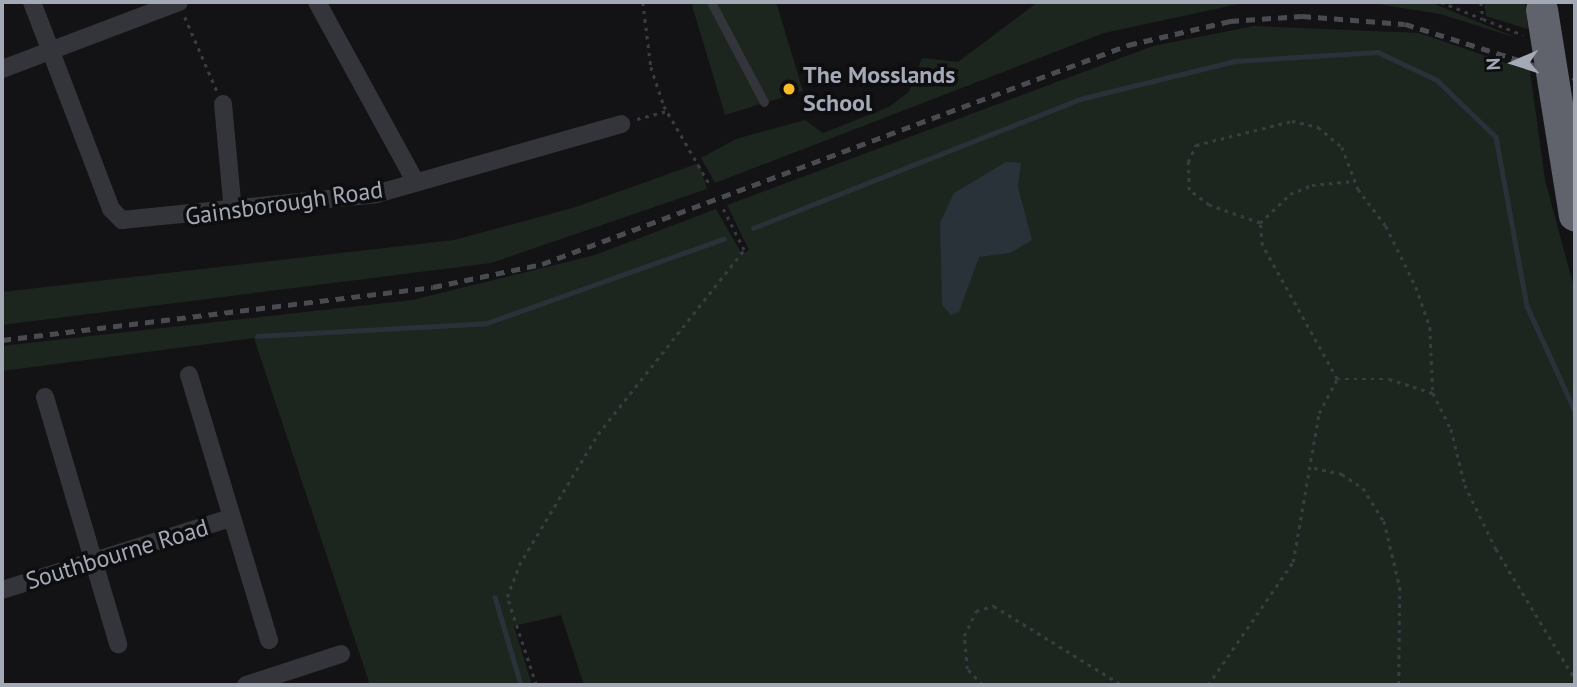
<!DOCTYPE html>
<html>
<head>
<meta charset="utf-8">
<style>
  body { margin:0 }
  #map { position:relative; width:1577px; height:687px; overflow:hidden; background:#131315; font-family:"PT Sans",sans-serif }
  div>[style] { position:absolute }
  .green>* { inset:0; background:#1d251f }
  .water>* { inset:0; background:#293139 }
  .stream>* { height:4.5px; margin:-2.25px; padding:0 2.25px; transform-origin:2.25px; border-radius:2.25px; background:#293139 }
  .path>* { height:2.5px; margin-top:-1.25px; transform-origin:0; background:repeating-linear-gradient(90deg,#3a3c41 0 3.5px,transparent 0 8.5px) }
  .lane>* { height:9px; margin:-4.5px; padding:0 4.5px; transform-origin:4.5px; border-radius:4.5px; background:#34353a }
  .street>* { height:18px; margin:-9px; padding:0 9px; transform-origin:9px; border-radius:9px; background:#34353a }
  .rail>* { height:4.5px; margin-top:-2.25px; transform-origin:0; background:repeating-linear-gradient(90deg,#494b51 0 9px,transparent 0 16px) }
  .highway-bridge>* { height:32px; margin:-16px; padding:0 16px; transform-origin:16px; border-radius:16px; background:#60636b }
  .dots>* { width:19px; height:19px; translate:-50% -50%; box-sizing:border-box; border:4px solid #0e0e10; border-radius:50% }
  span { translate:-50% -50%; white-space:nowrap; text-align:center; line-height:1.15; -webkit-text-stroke:7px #0e0e10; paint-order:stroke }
  .poi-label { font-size:24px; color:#a4a9b6; font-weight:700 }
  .left { translate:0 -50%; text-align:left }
  .street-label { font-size:24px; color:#a4a9b6 }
  .frame { position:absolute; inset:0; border:4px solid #a4a9b6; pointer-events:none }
  .north { position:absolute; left:1479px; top:28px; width:70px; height:70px; -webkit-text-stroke:5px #0e0e10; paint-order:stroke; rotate:267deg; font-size:19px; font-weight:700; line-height:28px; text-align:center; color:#a4a9b6 }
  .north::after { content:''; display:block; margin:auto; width:24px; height:32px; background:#a4a9b6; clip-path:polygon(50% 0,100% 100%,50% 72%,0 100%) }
</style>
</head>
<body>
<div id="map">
  <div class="green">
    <div style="clip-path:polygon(691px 2px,776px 2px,803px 91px,725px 115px)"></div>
    <div style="clip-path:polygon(1038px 2px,1248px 2px,1104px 33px,715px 183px,701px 158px,736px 139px,805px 120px,823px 133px,889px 107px,909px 92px,922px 58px,958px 62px)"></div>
    <div style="clip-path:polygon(1365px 2px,1430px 2px,1517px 38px,1440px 14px)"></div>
    <div style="clip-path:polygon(1484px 2px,1525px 2px,1528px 29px,1486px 16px)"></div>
    <div style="clip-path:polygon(1254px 26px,1419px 33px,1530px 71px,1545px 180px,1575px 291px,1575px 685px,584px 685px,561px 615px,514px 626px,532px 685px,370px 685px,254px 338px,2px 371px,2px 346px,412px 300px,595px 255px,716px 209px,742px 254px,749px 250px,727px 205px,1153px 46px)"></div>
    <div style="clip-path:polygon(699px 163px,707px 189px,491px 263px,2px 325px,2px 292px,454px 240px,576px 207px)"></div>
  </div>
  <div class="water">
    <div style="clip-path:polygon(1006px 162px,1021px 163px,1018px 187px,1032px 240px,1010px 253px,979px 257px,959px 312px,951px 315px,942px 305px,940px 223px,954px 193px)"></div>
  </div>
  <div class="stream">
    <div style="left:753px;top:228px;width:352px;rotate:-21.5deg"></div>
    <div style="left:1080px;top:99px;width:160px;rotate:-13.8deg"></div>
    <div style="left:1235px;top:61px;width:143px;rotate:-3.6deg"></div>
    <div style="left:1378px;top:52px;width:65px;rotate:25.4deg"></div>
    <div style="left:1437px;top:80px;width:82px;rotate:44deg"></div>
    <div style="left:1496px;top:137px;width:172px;rotate:79.6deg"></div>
    <div style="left:1527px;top:306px;width:115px;rotate:65.4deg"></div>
    <div style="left:257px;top:336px;width:230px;rotate:-3.2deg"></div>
    <div style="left:487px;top:323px;width:251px;rotate:-19.6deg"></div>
    <div style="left:495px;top:597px;width:92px;rotate:73.5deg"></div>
  </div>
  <div class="path">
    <div style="left:643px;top:2px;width:65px;rotate:83deg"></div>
    <div style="left:651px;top:67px;width:41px;rotate:71.6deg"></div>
    <div style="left:664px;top:106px;width:91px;rotate:59.8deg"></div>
    <div style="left:1441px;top:2px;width:45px;rotate:22deg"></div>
    <div style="left:1481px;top:2px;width:17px;rotate:83deg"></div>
    <div style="left:1483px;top:19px;width:43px;rotate:21.8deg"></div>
    <div style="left:185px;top:17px;width:81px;rotate:66.6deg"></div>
    <div style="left:637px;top:119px;width:30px;rotate:-15deg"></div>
    <div style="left:1260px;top:223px;width:42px;rotate:-44deg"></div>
    <div style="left:1290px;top:194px;width:24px;rotate:-22deg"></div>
    <div style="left:1312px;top:185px;width:42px;rotate:-5.4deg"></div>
    <div style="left:1337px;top:379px;width:154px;rotate:-119.2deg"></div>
    <div style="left:1262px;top:245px;width:22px;rotate:-95deg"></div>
    <div style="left:1260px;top:223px;width:54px;rotate:-160.6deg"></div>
    <div style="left:1209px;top:205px;width:25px;rotate:-143deg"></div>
    <div style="left:1189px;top:190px;width:28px;rotate:-92deg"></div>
    <div style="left:1188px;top:162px;width:19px;rotate:-65deg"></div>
    <div style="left:1196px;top:145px;width:99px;rotate:-14deg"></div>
    <div style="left:1292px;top:121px;width:27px;rotate:13deg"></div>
    <div style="left:1318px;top:127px;width:31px;rotate:40deg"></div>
    <div style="left:1342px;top:147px;width:45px;rotate:69.1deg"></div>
    <div style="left:1358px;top:189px;width:46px;rotate:52.9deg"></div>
    <div style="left:1386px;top:226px;width:68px;rotate:63.8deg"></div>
    <div style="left:1416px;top:287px;width:42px;rotate:70.7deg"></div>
    <div style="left:1430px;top:327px;width:66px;rotate:87.4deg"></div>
    <div style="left:1314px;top:468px;width:29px;rotate:12deg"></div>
    <div style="left:1342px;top:474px;width:25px;rotate:34deg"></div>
    <div style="left:1363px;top:488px;width:39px;rotate:58deg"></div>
    <div style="left:1384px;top:521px;width:68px;rotate:76.4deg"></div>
    <div style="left:1400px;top:587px;width:98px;rotate:90.6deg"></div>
    <div style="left:536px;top:685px;width:93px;rotate:-108.2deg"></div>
    <div style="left:507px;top:597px;width:34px;rotate:-69deg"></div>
    <div style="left:519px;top:565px;width:153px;rotate:-58.9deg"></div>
    <div style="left:598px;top:434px;width:235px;rotate:-51.6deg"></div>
    <div style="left:744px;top:250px;width:46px;rotate:-117.1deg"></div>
    <div style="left:982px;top:685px;width:22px;rotate:-133deg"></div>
    <div style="left:967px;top:669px;width:33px;rotate:-95deg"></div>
    <div style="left:964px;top:636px;width:28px;rotate:-64deg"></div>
    <div style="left:976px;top:611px;width:19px;rotate:-16deg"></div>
    <div style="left:994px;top:606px;width:150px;rotate:31.7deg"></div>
    <div style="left:1208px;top:685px;width:150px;rotate:-55.4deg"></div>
    <div style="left:1293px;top:562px;width:151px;rotate:-80.1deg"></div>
    <div style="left:1319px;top:413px;width:38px;rotate:-62deg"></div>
    <div style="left:1337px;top:379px;width:52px"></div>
    <div style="left:1389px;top:379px;width:46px;rotate:17.7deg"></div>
    <div style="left:1433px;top:393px;width:40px;rotate:63.4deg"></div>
    <div style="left:1451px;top:429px;width:58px;rotate:76deg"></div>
    <div style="left:1465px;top:485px;width:71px;rotate:64.2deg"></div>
    <div style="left:1496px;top:549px;width:152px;rotate:58.7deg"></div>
  </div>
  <div class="lane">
    <div style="left:711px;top:2px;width:113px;rotate:62.1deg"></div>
  </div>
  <div class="street">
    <div style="left:32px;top:2px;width:222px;rotate:69.1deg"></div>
    <div style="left:111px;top:209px;width:16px;rotate:45deg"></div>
    <div style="left:122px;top:220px;width:255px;rotate:-5.8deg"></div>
    <div style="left:376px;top:194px;width:255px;rotate:-15.9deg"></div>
    <div style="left:317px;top:2px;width:204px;rotate:61.3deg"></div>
    <div style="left:2px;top:69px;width:189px;rotate:-20.7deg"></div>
    <div style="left:223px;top:104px;width:108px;rotate:84.7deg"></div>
    <div style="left:189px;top:375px;width:277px;rotate:73.2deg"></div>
    <div style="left:45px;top:397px;width:258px;rotate:73.5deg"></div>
    <div style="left:2px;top:590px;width:240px;rotate:-17.5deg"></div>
    <div style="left:246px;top:685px;width:100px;rotate:-18.1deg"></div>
  </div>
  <div class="rail">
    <div style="left:2px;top:340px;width:434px;rotate:-7deg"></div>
    <div style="left:433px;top:287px;width:111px;rotate:-11.9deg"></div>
    <div style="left:542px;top:264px;width:626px;rotate:-20.49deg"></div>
    <div style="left:1128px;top:45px;width:105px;rotate:-13.2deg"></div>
    <div style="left:1230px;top:21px;width:72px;rotate:-4deg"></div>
    <div style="left:1302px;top:16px;width:103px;rotate:4.4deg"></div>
    <div style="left:1405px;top:24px;width:178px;rotate:17.6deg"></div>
  </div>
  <div class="highway-bridge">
    <div style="left:1542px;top:10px;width:208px;rotate:80.9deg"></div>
  </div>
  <div class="dots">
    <div style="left:789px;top:89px;background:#f9bb28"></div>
  </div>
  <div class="poi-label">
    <span class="left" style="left:803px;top:89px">The Mosslands<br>School</span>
  </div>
  <div class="street-label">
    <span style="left:284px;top:203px;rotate:-8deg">Gainsborough Road</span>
    <span style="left:117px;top:554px;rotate:-17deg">Southbourne Road</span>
  </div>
  <div class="frame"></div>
  <div class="north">N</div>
</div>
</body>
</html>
